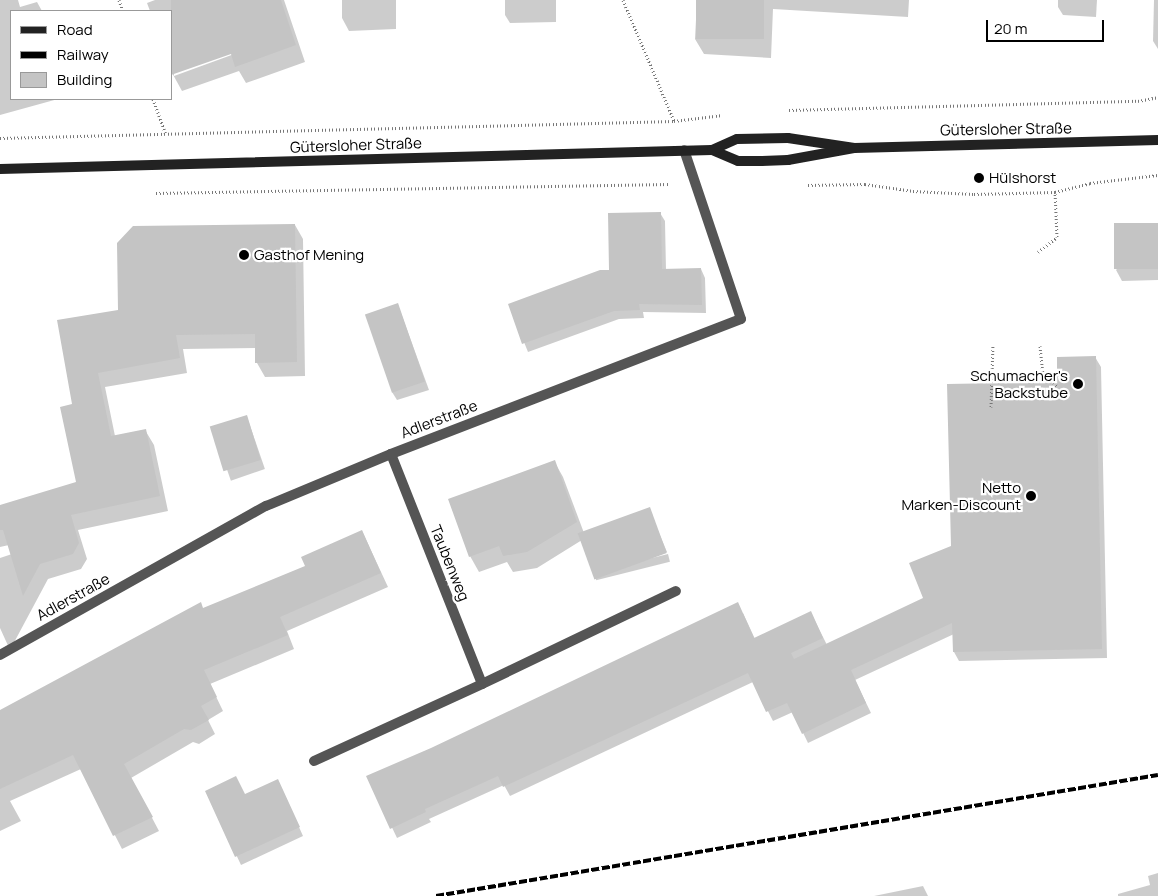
<!DOCTYPE html>
<html>
<head>
<meta charset="utf-8">
<style>
  body { margin:0 }
  #map { position:relative; width:1158px; height:896px; overflow:hidden; background:#fff; font-family:Manrope,sans-serif }
  div>[style] { position:absolute }
  .shadow>* { inset:0; background:#0003; transform-origin:0 0 }
  .building>* { inset:0; background:#c4c4c4; transform-origin:0 0 }
  .path>* { height:3px; margin-top:-1.5px; transform-origin:0; background:repeating-linear-gradient(90deg,#777 0 1px,transparent 0 3.5px) }
  .minor>* { height:10px; margin:-5px; padding:0 5px; transform-origin:5px; border-radius:5px; background:#555 }
  .secondary>* { height:10px; margin:-5px; padding:0 5px; transform-origin:5px; border-radius:5px; background:#222 }
  .rail>* { height:4px; margin-top:-2px; transform-origin:0; background:repeating-linear-gradient(90deg,#000 0 8px,transparent 0 10.5px) }
  .dots>* { width:14px; height:14px; translate:-50% -50%; box-sizing:border-box; border:2px solid #fff; border-radius:50% }
  span { translate:-50% -50%; white-space:nowrap; text-align:center; line-height:1.15; -webkit-text-stroke:4.5px #fff; paint-order:stroke }
  .street-label { font-size:15px; color:#000 }
  .poi-label { font-size:15px; color:#000 }
  .left { translate:0 -50%; text-align:left }
  .right { translate:-100% -50%; text-align:right }
  .legend { position:absolute; left:10px; top:10px; width:162px; height:90px; box-sizing:border-box; background:#fff; border:1px solid #999; margin:0; padding:6px 9px; list-style:none; font-size:15px; color:#000 }
  .legend li { display:flex; align-items:center; gap:10px; height:25px }
  .legend b { width:25px; border:1px solid #999 }
  .scale { position:absolute; left:986px; top:20px; width:118px; height:22px; box-sizing:border-box; border:2px solid #000; border-top:0; padding-left:6px; font-size:15px; line-height:18px; white-space:nowrap; color:#000; -webkit-text-stroke:4px #fff; paint-order:stroke }
</style>
</head>
<body>
<div id="map">
  <div class="shadow">
    <div style="clip-path:polygon(0 0,18px 0,20px 7px,37px 2px,42px 11px,11px 11px,11px 99px,58px 99px,0 115px)"></div>
    <div style="clip-path:polygon(evenodd,155px 0,284px 0,305px 62px,246px 83px,239px 71px,182px 91px,171px 71px,171px 11px,150px 11px,147px 3px,155px 0,237px 51px,237px 53px,174px 76px,174px 73px,237px 51px)"></div>
    <div style="clip-path:polygon(342px 0,396px 0,396px 29px,349px 31px,342px 18px)"></div>
    <div style="clip-path:polygon(505px 0,556px 0,556px 22px,510px 23px,505px 15px)"></div>
    <div style="clip-path:polygon(697px 0,909px 0,908px 17px,773px 9px,771px 58px,704px 54px,695px 39px)"></div>
    <div style="clip-path:polygon(1058px 0,1097px 0,1096px 17px,1063px 15px,1058px 7px)"></div>
    <div style="clip-path:polygon(1154px 0,1158px 0,1158px 49px,1153px 41px)"></div>
    <div style="clip-path:polygon(660px 213px,665px 221px,666px 270px,701px 269px,705px 278px,706px 313px,643px 312px,644px 318px,619px 319px,528px 352px,509px 305px,610px 271px)"></div>
    <div style="clip-path:polygon(295px 225px,303px 239px,305px 376px,265px 377px,257px 363px,256px 348px,183px 349px,187px 373px,105px 387px,115px 436px,145px 430px,154px 445px,168px 511px,78px 530px,87px 559px,81px 569px,48px 579px,10px 650px,0 628px,0 558px,12px 554px,9px 545px,0 547px,0 506px,77px 483px,74px 405px,119px 311px)"></div>
    <div style="clip-path:polygon(1158px 225px,1158px 280px,1122px 281px,1116px 270px)"></div>
    <div style="clip-path:polygon(398px 305px,429px 390px,397px 400px,392px 392px)"></div>
    <div style="clip-path:polygon(1095px 357px,1101px 367px,1107px 658px,959px 661px,954px 652px,954px 634px,855px 680px,871px 713px,808px 743px,793px 712px,773px 721px,753px 682px,510px 796px,504px 785px,429px 819px,431px 822px,397px 838px,368px 777px,743px 613px,755px 639px,811px 613px,827px 645px,925px 599px,952px 547px,1058px 383px)"></div>
    <div style="left:247px;top:417px;width:55px;height:36px;rotate:71deg"></div>
    <div style="clip-path:polygon(554px 461px,563px 477px,584px 533px,649px 509px,667px 552px,596px 578px,582px 540px,537px 568px,513px 572px,507px 562px,479px 572px,470px 556px)"></div>
    <div style="clip-path:polygon(362px 531px,388px 587px,287px 631px,294px 649px,210px 684px,223px 711px,208px 720px,215px 734px,199px 744px,193px 742px,131px 778px,159px 831px,122px 849px,81px 769px,10px 801px,21px 821px,0 831px,0 711px,203px 610px,307px 566px)"></div>
    <div style="left:668px;top:554px;width:8px;height:76px;rotate:76deg"></div>
    <div style="clip-path:polygon(282px 789px,303px 836px,241px 865px,206px 791px,245px 795px)"></div>
    <div style="clip-path:polygon(1158px 873px,1158px 896px,1118px 896px,1118px 894px,1150px 885px,1148px 876px)"></div>
    <div style="clip-path:polygon(923px 886px,928px 896px,874px 896px)"></div>
  </div>
  <div class="building">
    <div style="clip-path:polygon(171px 0,281px 0,296px 45px,235px 67px,231px 54px,171px 75px)"></div>
    <div style="left:696px;top:0;width:68px;height:39px"></div>
    <div style="clip-path:polygon(661px 212px,662px 269px,701px 268px,702px 305px,639px 304px,640px 310px,614px 311px,522px 344px,508px 304px,600px 270px,609px 270px,608px 213px)"></div>
    <div style="left:1158px;top:223px;width:46px;height:44px;rotate:90deg"></div>
    <div style="clip-path:polygon(295px 224px,297px 362px,255px 363px,255px 334px,176px 335px,180px 358px,98px 373px,111px 436px,146px 429px,160px 496px,71px 515px,79px 543px,73px 554px,40px 564px,23px 596px,3px 530px,0 530px,0 505px,76px 482px,60px 407px,72px 404px,57px 320px,118px 310px,117px 243px,133px 226px)"></div>
    <div style="left:398px;top:303px;width:83px;height:35px;rotate:71deg"></div>
    <div style="clip-path:polygon(1096px 356px,1102px 649px,953px 652px,952px 623px,851px 670px,866px 703px,802px 734px,787px 703px,766px 712px,748px 673px,503px 787px,498px 776px,425px 809px,426px 812px,390px 829px,366px 776px,431px 748px,738px 602px,754px 638px,811px 611px,823px 638px,791px 653px,794px 659px,923px 598px,909px 563px,951px 546px,947px 384px,1057px 382px,1057px 357px)"></div>
    <div style="left:247px;top:415px;width:47px;height:39px;rotate:73deg"></div>
    <div style="clip-path:polygon(555px 460px,577px 522px,527px 552px,503px 556px,499px 546px,469px 557px,448px 499px)"></div>
    <div style="left:650px;top:507px;width:49px;height:77px;rotate:70deg"></div>
    <div style="clip-path:polygon(362px 530px,381px 573px,280px 617px,288px 635px,204px 670px,217px 697px,201px 706px,209px 720px,191px 730px,184px 729px,124px 764px,153px 817px,113px 836px,73px 755px,0 789px,0 710px,201px 602px,203px 608px,305px 566px,301px 557px)"></div>
    <div style="clip-path:polygon(236px 776px,245px 794px,278px 779px,300px 827px,235px 857px,205px 791px)"></div>
  </div>
  <div class="path">
    <div style="left:119px;top:0;width:12px;rotate:70deg"></div>
    <div style="left:623px;top:0;width:131px;rotate:67.1deg"></div>
    <div style="left:153px;top:99px;width:37px;rotate:70deg"></div>
    <div style="left:789px;top:110px;width:349px;rotate:-1.5deg"></div>
    <div style="left:1138px;top:101px;width:20px;rotate:-11deg"></div>
    <div style="left:0;top:138px;width:674px;rotate:-1.44deg"></div>
    <div style="left:674px;top:121px;width:49px;rotate:-7deg"></div>
    <div style="left:808px;top:185px;width:57px;rotate:-1deg"></div>
    <div style="left:865px;top:184px;width:49px;rotate:8.3deg"></div>
    <div style="left:913px;top:191px;width:61px;rotate:2.8deg"></div>
    <div style="left:974px;top:194px;width:81px;rotate:-1.4deg"></div>
    <div style="left:1055px;top:192px;width:36px;rotate:-14deg"></div>
    <div style="left:1090px;top:183px;width:68px;rotate:-6.7deg"></div>
    <div style="left:156px;top:193px;width:513px;rotate:-1.01deg"></div>
    <div style="left:1038px;top:252px;width:24px;rotate:-38deg"></div>
    <div style="left:1057px;top:237px;width:45px;rotate:-92.5deg"></div>
    <div style="left:1040px;top:346px;width:27px;rotate:84deg"></div>
    <div style="left:1043px;top:373px;width:19px;rotate:43deg"></div>
    <div style="left:991px;top:407px;width:62px;rotate:-88.2deg"></div>
  </div>
  <div class="minor">
    <div style="left:391px;top:454px;width:247px;rotate:68.4deg"></div>
    <div style="left:0;top:655px;width:305px;rotate:-29.3deg"></div>
    <div style="left:266px;top:506px;width:135px;rotate:-22.6deg"></div>
    <div style="left:391px;top:454px;width:375px;rotate:-21.1deg"></div>
    <div style="left:741px;top:319px;width:178px;rotate:-108.6deg"></div>
    <div style="left:314px;top:761px;width:185px;rotate:-24.6deg"></div>
    <div style="left:482px;top:684px;width:215px;rotate:-25.6deg"></div>
  </div>
  <div class="secondary">
    <div style="left:712px;top:150px;width:28px;rotate:23deg"></div>
    <div style="left:738px;top:161px;width:23px"></div>
    <div style="left:761px;top:161px;width:27px;rotate:-2deg"></div>
    <div style="left:788px;top:160px;width:67px;rotate:-10.3deg"></div>
    <div style="left:854px;top:148px;width:304px;rotate:-1.5deg"></div>
    <div style="left:0;top:169px;width:712px;rotate:-1.53deg"></div>
    <div style="left:712px;top:150px;width:27px;rotate:-24deg"></div>
    <div style="left:737px;top:139px;width:51px;rotate:-1.1deg"></div>
    <div style="left:788px;top:138px;width:67px;rotate:8.6deg"></div>
  </div>
  <div class="rail">
    <div style="left:436px;top:896px;width:732px;rotate:-9.51deg"></div>
  </div>
  <div class="dots">
    <div style="left:979px;top:178px;background:#000"></div>
    <div style="left:244px;top:255px;background:#000"></div>
    <div style="left:1078px;top:384px;background:#000"></div>
    <div style="left:1031px;top:496px;background:#000"></div>
  </div>
  <div class="street-label">
    <span style="left:1006px;top:129px;rotate:-1deg">Gütersloher Straße</span>
    <span style="left:356px;top:145px;rotate:-2deg">Gütersloher Straße</span>
    <span style="left:439px;top:419px;rotate:-21deg">Adlerstraße</span>
    <span style="left:450px;top:563px;rotate:68deg">Taubenweg</span>
    <span style="left:73px;top:597px;rotate:-29deg">Adlerstraße</span>
  </div>
  <div class="poi-label">
    <span class="left" style="left:989px;top:178px">Hülshorst</span>
    <span class="left" style="left:254px;top:255px">Gasthof Mening</span>
    <span class="right" style="left:1068px;top:384px">Schumacher's<br>Backstube</span>
    <span class="right" style="left:1021px;top:496px">Netto<br>Marken-Discount</span>
  </div>
  <ul class="legend">
  <li><b style="height:6px;background:#222"></b>Road</li>
  <li><b style="height:6px;background:#000"></b>Railway</li>
  <li><b style="height:14px;background:#c4c4c4"></b>Building</li>
  </ul>
  <div class="scale">20 m</div>
</div>
</body>
</html>
